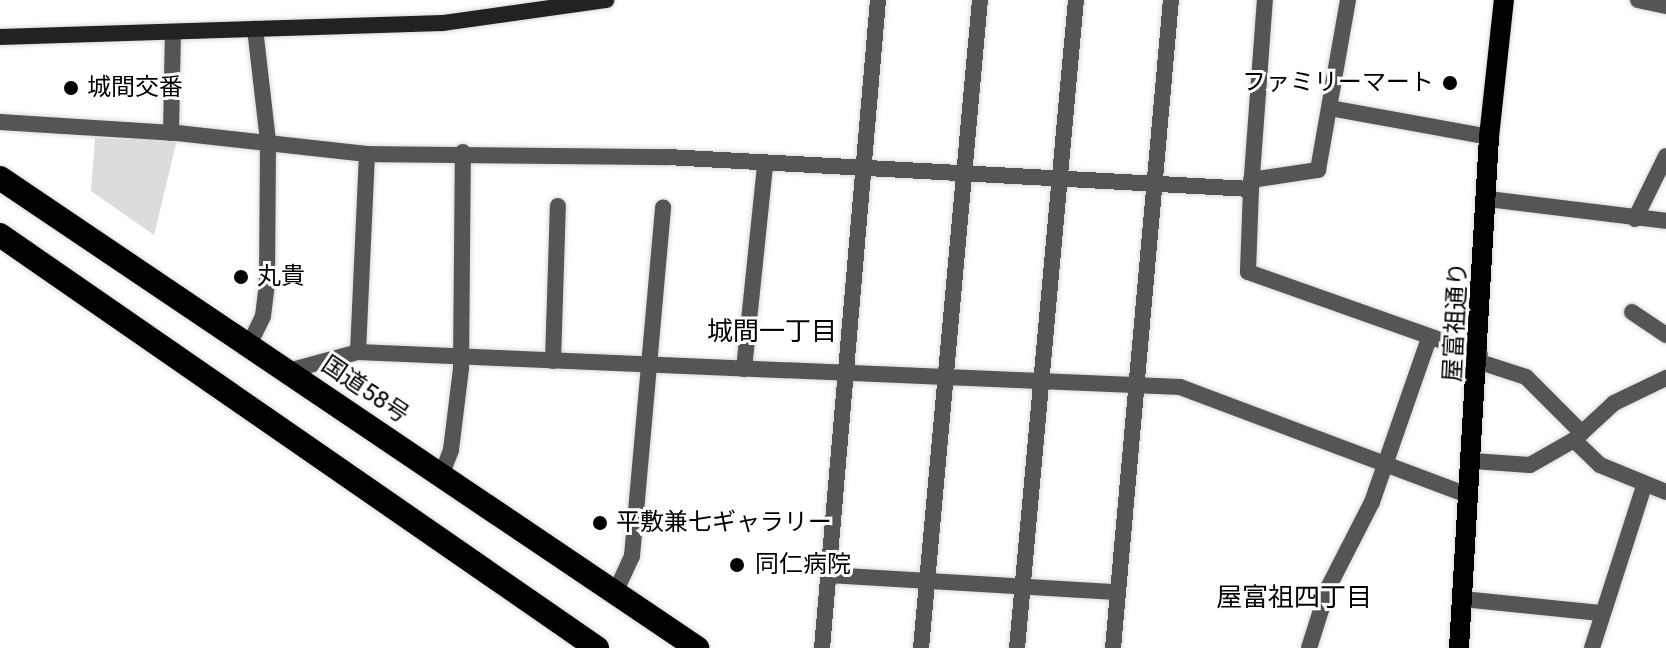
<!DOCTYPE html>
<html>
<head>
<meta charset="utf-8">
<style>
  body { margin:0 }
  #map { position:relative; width:1666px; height:648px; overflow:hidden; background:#fff; font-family:Roboto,"Noto Sans JP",sans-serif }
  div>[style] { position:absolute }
  .green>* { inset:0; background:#dcdcdc }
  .roads { filter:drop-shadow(0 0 2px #dbdbdb) drop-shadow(0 0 2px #dbdbdb) }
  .street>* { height:16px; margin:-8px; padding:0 8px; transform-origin:8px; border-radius:8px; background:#555 }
  .secondary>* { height:16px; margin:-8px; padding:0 8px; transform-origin:8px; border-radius:8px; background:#222 }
  .primary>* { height:20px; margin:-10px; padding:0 10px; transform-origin:10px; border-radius:10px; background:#000 }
  .highway>* { height:24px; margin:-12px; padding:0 12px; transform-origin:12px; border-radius:12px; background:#000 }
  .dots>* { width:22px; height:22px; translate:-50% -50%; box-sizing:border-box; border:4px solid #fff; border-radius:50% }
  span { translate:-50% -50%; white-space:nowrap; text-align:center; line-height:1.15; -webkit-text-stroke:6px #fff; paint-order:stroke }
  .poi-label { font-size:24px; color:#000 }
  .right { translate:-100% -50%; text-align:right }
  .left { translate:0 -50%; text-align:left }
  .street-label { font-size:24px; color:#000 }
  .neighbourhood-label { font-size:26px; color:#000 }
</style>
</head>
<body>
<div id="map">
  <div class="green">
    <div style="clip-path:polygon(95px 138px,177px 140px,154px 235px,91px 191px)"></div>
  </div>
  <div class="roads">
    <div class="street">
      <div style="left:1638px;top:0;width:29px;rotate:12deg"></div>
      <div style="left:1330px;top:108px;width:162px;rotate:10.3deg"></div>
      <div style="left:0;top:122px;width:177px;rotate:3.6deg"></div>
      <div style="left:177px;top:133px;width:191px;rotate:6.3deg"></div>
      <div style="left:367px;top:154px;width:300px;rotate:0.6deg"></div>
      <div style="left:667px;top:157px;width:585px;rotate:3.14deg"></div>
      <div style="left:1251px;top:189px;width:190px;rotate:-85.8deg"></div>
      <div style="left:171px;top:133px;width:101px;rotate:-88.9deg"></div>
      <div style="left:1251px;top:180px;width:68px;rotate:-8.5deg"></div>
      <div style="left:1318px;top:170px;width:173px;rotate:-80deg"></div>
      <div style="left:1251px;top:189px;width:83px;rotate:92.1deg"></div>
      <div style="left:1248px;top:272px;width:246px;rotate:19.5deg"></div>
      <div style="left:1488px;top:199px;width:179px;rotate:7deg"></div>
      <div style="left:1635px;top:219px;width:70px;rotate:-63.8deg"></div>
      <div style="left:1632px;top:312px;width:41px;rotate:34.1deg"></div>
      <div style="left:249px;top:345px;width:32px;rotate:-64deg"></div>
      <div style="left:263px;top:316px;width:32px;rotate:-83deg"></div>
      <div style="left:267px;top:284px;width:143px;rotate:-89.6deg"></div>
      <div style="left:268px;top:141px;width:113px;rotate:-96.6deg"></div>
      <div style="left:358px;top:352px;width:198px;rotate:-87.4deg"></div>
      <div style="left:553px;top:361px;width:155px;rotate:-88.2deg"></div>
      <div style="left:1480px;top:362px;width:48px;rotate:18.1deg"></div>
      <div style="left:1526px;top:377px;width:79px;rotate:45deg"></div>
      <div style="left:744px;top:369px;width:204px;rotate:-84.1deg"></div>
      <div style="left:288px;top:371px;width:73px;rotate:-15.2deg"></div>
      <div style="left:358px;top:352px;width:823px;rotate:2.44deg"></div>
      <div style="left:1180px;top:387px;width:310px;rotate:20.6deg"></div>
      <div style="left:1574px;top:440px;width:36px;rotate:44deg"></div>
      <div style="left:1600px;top:465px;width:71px;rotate:22.2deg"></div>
      <div style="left:1473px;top:461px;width:57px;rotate:4deg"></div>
      <div style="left:1530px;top:465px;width:51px;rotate:-29.6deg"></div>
      <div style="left:1574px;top:440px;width:54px;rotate:-42.8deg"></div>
      <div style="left:1614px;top:403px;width:58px;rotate:-25.7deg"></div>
      <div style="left:441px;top:476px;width:28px;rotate:-69deg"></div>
      <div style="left:451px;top:450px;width:83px;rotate:-83deg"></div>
      <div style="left:461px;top:368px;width:216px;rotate:-89.5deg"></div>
      <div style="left:828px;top:575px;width:289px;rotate:3.4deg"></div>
      <div style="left:615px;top:593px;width:41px;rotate:-65.3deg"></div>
      <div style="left:632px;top:556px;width:350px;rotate:-84.9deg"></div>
      <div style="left:1463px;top:599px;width:140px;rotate:5.8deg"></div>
      <div style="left:822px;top:648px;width:650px;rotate:-85.06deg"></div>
      <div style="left:921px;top:648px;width:651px;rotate:-84.8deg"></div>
      <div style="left:1017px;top:648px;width:651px;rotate:-84.8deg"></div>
      <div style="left:1113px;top:648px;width:651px;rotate:-84.89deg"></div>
      <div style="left:1309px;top:648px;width:63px;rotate:-72.4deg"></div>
      <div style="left:1328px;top:588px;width:97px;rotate:-62.9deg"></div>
      <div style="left:1372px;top:502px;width:174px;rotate:-70.8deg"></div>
      <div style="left:1592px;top:648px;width:170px;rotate:-72.2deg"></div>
    </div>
    <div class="secondary">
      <div style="left:0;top:37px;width:443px;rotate:-1.8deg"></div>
      <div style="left:443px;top:23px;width:165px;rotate:-8deg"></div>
    </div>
    <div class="primary">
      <div style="left:1459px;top:648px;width:512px;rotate:-86.64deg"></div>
      <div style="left:1489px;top:137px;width:138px;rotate:-83.8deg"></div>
    </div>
    <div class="highway">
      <div style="left:0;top:178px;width:841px;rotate:33.99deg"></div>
      <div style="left:0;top:235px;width:726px;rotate:34.68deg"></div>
    </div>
  </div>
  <div class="dots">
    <div style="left:1450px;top:83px;background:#000"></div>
    <div style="left:71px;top:88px;background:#000"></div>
    <div style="left:241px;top:277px;background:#000"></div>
    <div style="left:600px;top:523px;background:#000"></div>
    <div style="left:737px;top:565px;background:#000"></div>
  </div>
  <div class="poi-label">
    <span class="right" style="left:1434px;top:83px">ファミリーマート</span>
    <span class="left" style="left:87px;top:88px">城間交番</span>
    <span class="left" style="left:257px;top:277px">丸貴</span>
    <span class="left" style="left:616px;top:523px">平敷兼七ギャラリー</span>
    <span class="left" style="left:755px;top:565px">同仁病院</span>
  </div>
  <div class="street-label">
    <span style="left:1456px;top:322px;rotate:-87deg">屋富祖通り</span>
    <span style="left:365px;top:390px;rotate:34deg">国道58号</span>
  </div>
  <div class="neighbourhood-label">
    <span style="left:772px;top:332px">城間一丁目</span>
    <span style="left:1294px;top:598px">屋富祖四丁目</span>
  </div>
</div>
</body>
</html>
